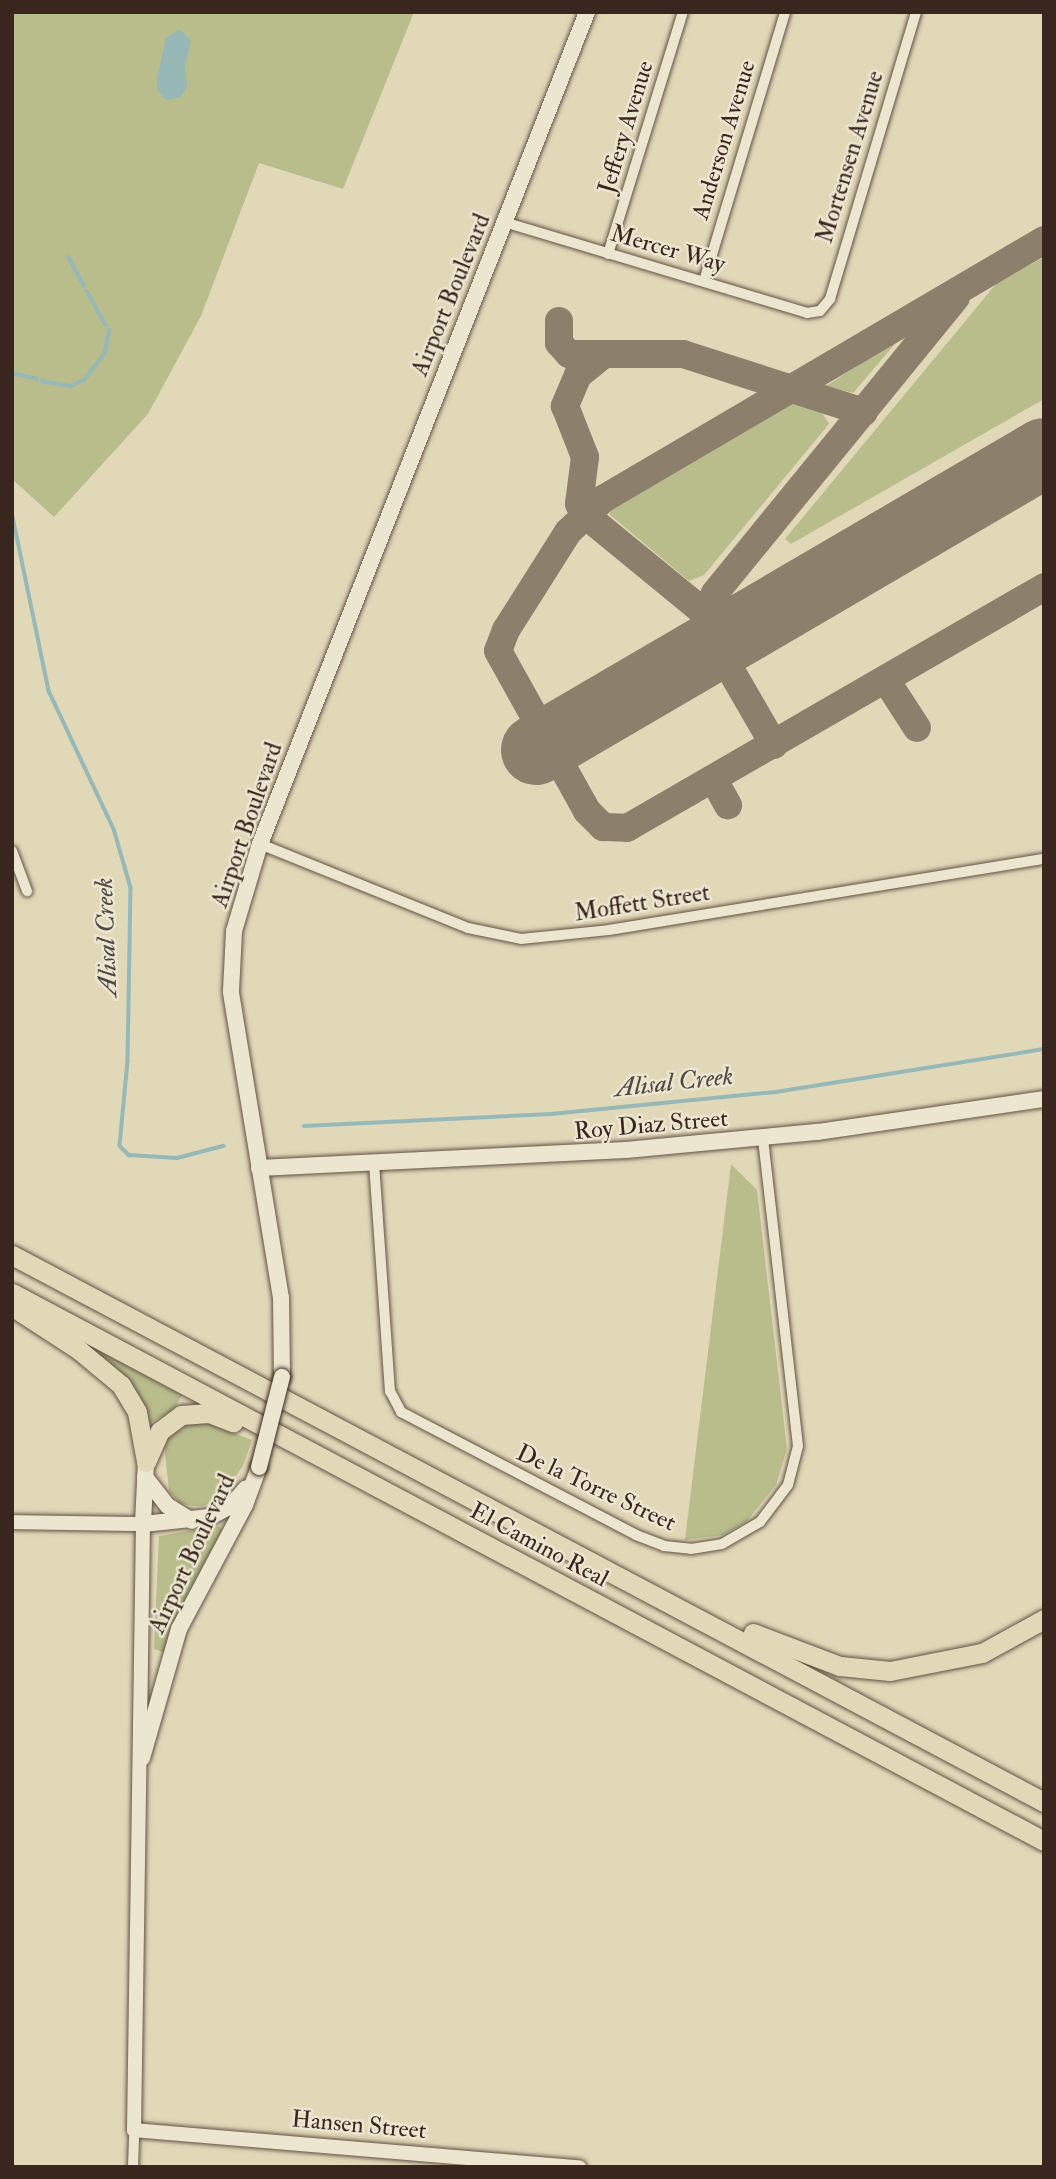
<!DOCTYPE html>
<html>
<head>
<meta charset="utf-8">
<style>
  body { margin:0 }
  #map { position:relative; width:1056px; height:2179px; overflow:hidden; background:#e1d8b8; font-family:"IM FELL Double Pica",serif }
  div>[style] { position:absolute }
  .green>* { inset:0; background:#b8bd8b }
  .water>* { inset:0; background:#96b8b7 }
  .stream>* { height:3.5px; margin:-1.75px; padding:0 1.75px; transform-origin:1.75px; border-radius:1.75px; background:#96b8b7 }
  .taxiway>* { height:28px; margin:-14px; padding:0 14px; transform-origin:14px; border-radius:14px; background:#8c7f6c }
  .runway>* { height:70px; margin:-35px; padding:0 35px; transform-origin:35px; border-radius:35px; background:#8c7f6c }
  .roads { filter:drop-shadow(0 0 2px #625245) drop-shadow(0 0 2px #625245) }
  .minor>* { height:10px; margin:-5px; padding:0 5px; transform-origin:5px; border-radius:5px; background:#ece6d1 }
  .tertiary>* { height:14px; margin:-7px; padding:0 7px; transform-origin:7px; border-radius:7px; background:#ece6d1 }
  .secondary>* { height:16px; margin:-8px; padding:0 8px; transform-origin:8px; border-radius:8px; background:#ece6d1 }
  .motorway>* { height:19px; margin:-9.5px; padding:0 9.5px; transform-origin:9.5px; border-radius:9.5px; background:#e1d8b8 }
  .bridges { filter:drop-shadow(0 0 2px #38261f) drop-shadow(0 0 2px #38261f) }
  .secondary-bridge>* { height:16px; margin:-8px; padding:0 8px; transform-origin:8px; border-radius:8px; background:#ece6d1 }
  span { translate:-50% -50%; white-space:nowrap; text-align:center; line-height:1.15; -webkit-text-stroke:5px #ece6d1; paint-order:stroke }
  .street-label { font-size:24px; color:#38261f }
  .water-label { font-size:26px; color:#504a45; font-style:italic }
  .frame { position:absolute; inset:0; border:14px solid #38261f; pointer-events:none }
</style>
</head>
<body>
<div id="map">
  <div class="green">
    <div style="clip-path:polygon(12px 12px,414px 12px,343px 189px,259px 163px,201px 316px,148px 414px,54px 517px,12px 479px)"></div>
    <div style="clip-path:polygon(1044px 257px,1044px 399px,791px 544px,785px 539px,996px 284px)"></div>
    <div style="clip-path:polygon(900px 338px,853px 393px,826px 386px)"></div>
    <div style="clip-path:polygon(794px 402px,822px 413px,829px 424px,704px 575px,689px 581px,609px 514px,615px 505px)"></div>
    <div style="clip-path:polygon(731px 1164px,757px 1190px,787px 1449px,776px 1485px,746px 1522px,723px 1535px,685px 1540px)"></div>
    <div style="clip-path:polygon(95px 1349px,182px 1395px,174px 1410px,149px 1423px,92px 1353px)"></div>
    <div style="clip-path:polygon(196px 1419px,252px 1440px,243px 1466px,222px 1495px,204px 1506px,192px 1506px,180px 1503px,169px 1491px,164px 1443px,174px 1427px)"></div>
    <div style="clip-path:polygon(218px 1526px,225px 1531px,163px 1652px,154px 1649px,159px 1536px)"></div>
  </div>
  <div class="water">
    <div style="clip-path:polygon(180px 29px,191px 41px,185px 66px,187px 86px,181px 97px,166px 100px,157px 90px,157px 79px,166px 38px)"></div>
  </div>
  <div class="stream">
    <div style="left:69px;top:257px;width:32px;rotate:62deg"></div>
    <div style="left:87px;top:291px;width:39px;rotate:61deg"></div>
    <div style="left:12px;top:373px;width:26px;rotate:13deg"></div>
    <div style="left:42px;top:381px;width:29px;rotate:10deg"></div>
    <div style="left:71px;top:386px;width:14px;rotate:-25deg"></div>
    <div style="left:84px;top:380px;width:34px;rotate:-52deg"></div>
    <div style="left:105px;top:353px;width:23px;rotate:-80deg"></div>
    <div style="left:12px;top:512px;width:183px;rotate:78.3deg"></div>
    <div style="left:49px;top:691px;width:153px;rotate:64.8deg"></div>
    <div style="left:114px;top:829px;width:61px;rotate:73.9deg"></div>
    <div style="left:131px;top:888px;width:173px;rotate:91deg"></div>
    <div style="left:128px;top:1061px;width:85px;rotate:95.4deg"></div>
    <div style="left:120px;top:1146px;width:13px;rotate:45deg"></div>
    <div style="left:129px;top:1155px;width:48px;rotate:3.6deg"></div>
    <div style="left:177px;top:1158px;width:48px;rotate:-14.6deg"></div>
    <div style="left:304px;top:1126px;width:247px;rotate:-2.8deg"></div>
    <div style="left:551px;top:1114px;width:226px;rotate:-5.6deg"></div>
    <div style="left:776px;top:1092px;width:271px;rotate:-9.1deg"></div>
  </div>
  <div class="taxiway">
    <div style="left:1044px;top:240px;width:511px;rotate:149.57deg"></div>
    <div style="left:603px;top:499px;width:48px;rotate:136.7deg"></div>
    <div style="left:568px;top:532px;width:116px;rotate:122.3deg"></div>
    <div style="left:506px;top:630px;width:22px;rotate:111deg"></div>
    <div style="left:498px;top:651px;width:183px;rotate:60.9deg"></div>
    <div style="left:587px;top:811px;width:23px;rotate:45deg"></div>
    <div style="left:603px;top:827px;width:24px;rotate:2deg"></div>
    <div style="left:627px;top:828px;width:482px;rotate:-30deg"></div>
    <div style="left:559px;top:321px;width:22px;rotate:90deg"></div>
    <div style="left:559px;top:343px;width:15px;rotate:48deg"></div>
    <div style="left:569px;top:354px;width:114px"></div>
    <div style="left:683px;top:354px;width:190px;rotate:17.8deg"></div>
    <div style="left:604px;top:354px;width:33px;rotate:141deg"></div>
    <div style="left:578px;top:375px;width:34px;rotate:113deg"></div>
    <div style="left:565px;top:406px;width:55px;rotate:68.6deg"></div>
    <div style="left:585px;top:457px;width:47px;rotate:97.3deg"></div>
    <div style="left:579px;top:504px;width:11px;rotate:63deg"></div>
    <div style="left:584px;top:514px;width:156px;rotate:39.3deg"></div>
    <div style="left:886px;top:680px;width:57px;rotate:57.1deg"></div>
    <div style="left:774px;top:745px;width:134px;rotate:-120deg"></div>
    <div style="left:707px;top:629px;width:16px;rotate:-97deg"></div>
    <div style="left:705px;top:613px;width:22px;rotate:-63deg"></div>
    <div style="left:715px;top:593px;width:381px;rotate:-50.8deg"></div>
    <div style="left:714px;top:780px;width:29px;rotate:61deg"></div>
  </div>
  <div class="runway">
    <div style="left:536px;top:750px;width:588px;rotate:-30.31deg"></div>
  </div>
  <div class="roads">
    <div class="minor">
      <div style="left:504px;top:222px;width:316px;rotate:16.7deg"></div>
      <div style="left:807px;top:313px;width:13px;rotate:-9deg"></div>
      <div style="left:820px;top:311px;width:16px;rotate:-50deg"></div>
      <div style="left:830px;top:299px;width:300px;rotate:-73.3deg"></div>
      <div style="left:608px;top:254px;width:253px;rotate:-72.8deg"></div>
      <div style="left:704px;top:281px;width:281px;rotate:-73.2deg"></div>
      <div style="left:260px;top:844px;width:224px;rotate:22deg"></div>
      <div style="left:468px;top:928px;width:54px;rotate:11.7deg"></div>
      <div style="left:521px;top:939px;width:88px;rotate:-5.8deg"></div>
      <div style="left:609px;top:930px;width:441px;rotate:-9.3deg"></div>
      <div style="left:12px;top:851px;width:43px;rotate:69.4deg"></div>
      <div style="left:374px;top:1163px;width:229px;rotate:86deg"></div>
      <div style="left:390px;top:1391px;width:24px;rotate:62deg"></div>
      <div style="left:401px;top:1412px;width:265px;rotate:27.6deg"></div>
      <div style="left:636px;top:1535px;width:30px;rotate:21deg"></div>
      <div style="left:664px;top:1546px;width:27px;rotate:6deg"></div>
      <div style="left:691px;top:1549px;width:31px;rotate:-9deg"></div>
      <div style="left:722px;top:1544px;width:44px;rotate:-30.1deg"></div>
      <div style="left:760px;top:1522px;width:46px;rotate:-52.9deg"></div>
      <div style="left:788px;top:1485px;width:40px;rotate:-75.6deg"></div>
      <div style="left:798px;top:1446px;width:310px;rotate:-96.5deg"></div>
      <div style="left:133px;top:2167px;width:37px;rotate:-88deg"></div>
    </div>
    <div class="tertiary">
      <div style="left:12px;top:1522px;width:131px;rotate:0.9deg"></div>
      <div style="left:143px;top:1524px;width:606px;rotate:90.85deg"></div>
      <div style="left:134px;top:2130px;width:447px;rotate:4.8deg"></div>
    </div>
    <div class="secondary">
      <div style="left:259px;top:1168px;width:367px;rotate:-2.8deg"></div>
      <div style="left:626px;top:1150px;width:193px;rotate:-5.4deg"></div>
      <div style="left:818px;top:1132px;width:228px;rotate:-8.3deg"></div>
      <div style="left:282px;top:1377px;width:79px;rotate:-90.7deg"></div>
      <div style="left:281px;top:1298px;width:311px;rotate:-99.3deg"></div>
      <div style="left:231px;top:991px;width:60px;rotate:-87.1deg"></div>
      <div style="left:234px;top:931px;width:91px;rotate:-73.4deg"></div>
      <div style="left:260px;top:844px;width:894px;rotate:-68.54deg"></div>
      <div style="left:146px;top:1462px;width:62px;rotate:92.8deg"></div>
      <div style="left:143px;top:1524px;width:67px;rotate:-6deg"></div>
      <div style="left:210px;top:1517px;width:24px;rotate:-28deg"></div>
      <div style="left:231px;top:1506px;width:23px;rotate:-50deg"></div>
      <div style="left:145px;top:1477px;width:37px;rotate:52deg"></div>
      <div style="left:168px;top:1506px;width:28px;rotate:32deg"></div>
      <div style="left:142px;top:1758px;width:134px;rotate:-74deg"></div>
      <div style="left:179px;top:1629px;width:140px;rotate:-62deg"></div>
      <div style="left:245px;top:1505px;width:40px;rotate:-69.8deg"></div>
    </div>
    <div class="motorway">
      <div style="left:12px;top:1255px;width:1168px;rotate:27.93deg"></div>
      <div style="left:12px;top:1293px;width:1168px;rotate:27.97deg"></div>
      <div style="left:13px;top:1307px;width:79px;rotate:33.1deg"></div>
      <div style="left:79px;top:1350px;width:55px;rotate:39.8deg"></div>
      <div style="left:121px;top:1385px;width:31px;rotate:59deg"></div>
      <div style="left:137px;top:1412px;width:50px;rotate:79.6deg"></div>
      <div style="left:146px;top:1462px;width:34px;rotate:-66deg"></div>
      <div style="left:160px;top:1431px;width:26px;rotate:-37deg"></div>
      <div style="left:181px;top:1415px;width:28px;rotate:-4deg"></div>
      <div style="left:209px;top:1413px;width:26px;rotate:21deg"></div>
      <div style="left:753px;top:1633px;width:93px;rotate:20.8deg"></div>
      <div style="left:840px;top:1666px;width:50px;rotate:5.7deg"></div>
      <div style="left:890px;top:1671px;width:94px;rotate:-11.1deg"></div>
      <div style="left:982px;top:1653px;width:71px;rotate:-28.7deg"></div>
    </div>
  </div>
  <div class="bridges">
    <div class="secondary-bridge">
      <div style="left:259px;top:1467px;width:93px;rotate:-75.7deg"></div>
    </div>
  </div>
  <div class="street-label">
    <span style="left:626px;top:127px;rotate:-73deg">Jeffery Avenue</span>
    <span style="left:724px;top:140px;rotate:-73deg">Anderson Avenue</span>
    <span style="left:850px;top:157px;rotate:-73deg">Mortensen Avenue</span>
    <span style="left:668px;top:249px;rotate:16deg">Mercer Way</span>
    <span style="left:451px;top:295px;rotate:-68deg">Airport Boulevard</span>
    <span style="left:247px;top:825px;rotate:-71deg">Airport Boulevard</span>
    <span style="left:642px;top:903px;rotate:-9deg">Moffett Street</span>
    <span style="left:651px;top:1125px;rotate:-5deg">Roy Diaz Street</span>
    <span style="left:596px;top:1488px;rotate:25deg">De la Torre Street</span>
    <span style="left:539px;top:1545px;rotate:28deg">El Camino Real</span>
    <span style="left:192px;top:1554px;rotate:-65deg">Airport Boulevard</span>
    <span style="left:359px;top:2125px;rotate:5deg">Hansen Street</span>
  </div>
  <div class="water-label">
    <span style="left:107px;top:937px;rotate:-92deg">Alisal Creek</span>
    <span style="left:674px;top:1083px;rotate:-6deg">Alisal Creek</span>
  </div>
  <div class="frame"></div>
</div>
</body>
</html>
